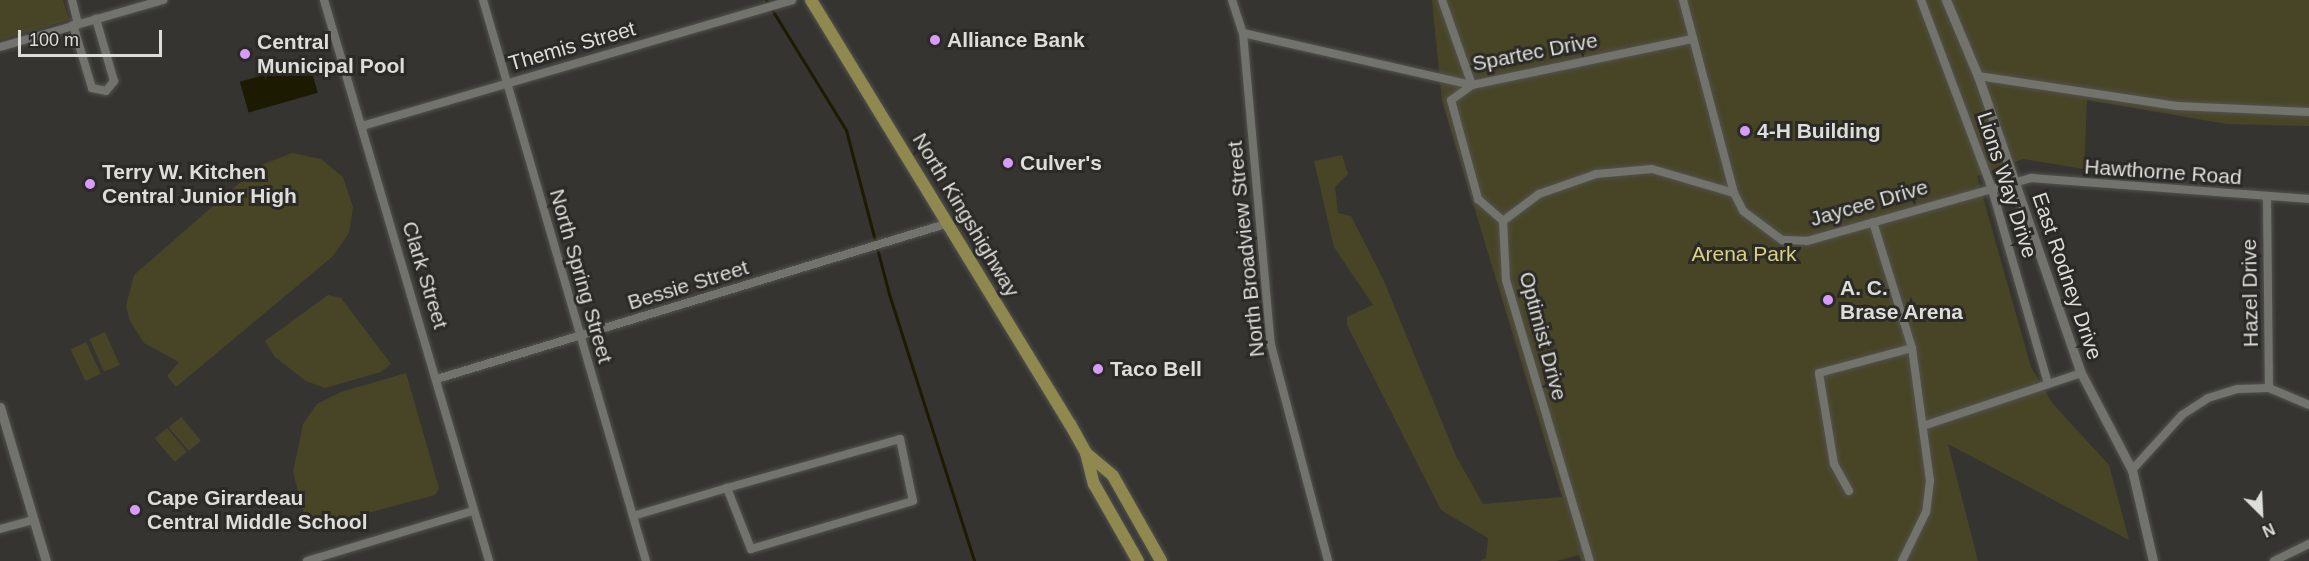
<!DOCTYPE html>
<html>
<head>
<meta charset="utf-8">
<style>
  body { margin:0 }
  #map { position:relative; width:2309px; height:561px; overflow:hidden; background:#353430; font-family:Helvetica,sans-serif }
  div>[style] { position:absolute }
  .green>* { inset:0; background:#484527; transform-origin:0 0 }
  .water>* { inset:0; background:#1d1a02; transform-origin:0 0 }
  .stream>* { height:3px; margin:-1.5px; padding:0 1.5px; transform-origin:1.5px; border-radius:1.5px; background:#1d1a02 }
  .roads { filter:drop-shadow(0 0 2px #52524e) drop-shadow(0 0 2px #52524e) }
  .minor>* { height:8px; margin:-4px; padding:0 4px; transform-origin:4px; border-radius:4px; background:#73736e }
  .tertiary>* { height:9px; margin:-4.5px; padding:0 4.5px; transform-origin:4.5px; border-radius:4.5px; background:#73736e }
  .primary>* { height:12px; margin:-6px; padding:0 6px; transform-origin:6px; border-radius:6px; background:#8f884f }
  .dots>* { width:16px; height:16px; translate:-50% -50%; box-sizing:border-box; border:3px solid #2b2a26; border-radius:50% }
  span { translate:-50% -50%; white-space:nowrap; text-align:center; line-height:1.15; -webkit-text-stroke:6px #2b2a26; paint-order:stroke }
  .poi-label { font-size:21px; color:#ddddda; font-weight:700 }
  .left { translate:0 -50%; text-align:left }
  .street-label { font-size:21px; color:#ddddda }
  .park-label { font-size:21px; color:#dad184 }
  .north { position:absolute; left:2231px; top:483px; width:60px; height:60px; -webkit-text-stroke:4px #2b2a26; paint-order:stroke; rotate:156deg; font-size:16px; font-weight:700; line-height:24px; text-align:center; color:#ddddda }
  .north::after { content:''; display:block; margin:auto; width:21px; height:27px; background:#ddddda; clip-path:polygon(50% 0,100% 100%,50% 72%,0 100%) }
  .scale { position:absolute; left:18px; top:30px; width:144px; height:27px; box-sizing:border-box; border:3px solid #ddddda; border-top:0; padding-left:8px; font-size:18px; line-height:21px; white-space:nowrap; color:#ddddda; -webkit-text-stroke:4px #2b2a26; paint-order:stroke }
</style>
</head>
<body>
<div id="map">
  <div class="green">
    <div style="clip-path:polygon(0 0,63px 0,69px 20px,0 40px)"></div>
    <div style="clip-path:polygon(1432px 0,2309px 0,2309px 126px,2227px 124px,2087px 100px,2084px 169px,2023px 159px,1977px 176px,2031px 367px,2053px 404px,2109px 465px,2129px 540px,1948px 444px,1978px 561px,1581px 561px,1579px 555px,1556px 561px,1480px 561px,1486px 558px,1488px 538px,1441px 510px,1347px 325px,1347px 317px,1373px 305px,1334px 247px,1314px 161px,1342px 155px,1348px 174px,1335px 187px,1338px 213px,1351px 216px,1383px 279px,1456px 456px,1483px 504px,1562px 497px,1442px 101px)"></div>
    <div style="clip-path:polygon(292px 153px,321px 159px,343px 177px,353px 207px,349px 233px,333px 256px,176px 387px,167px 376px,179px 362px,144px 343px,130px 321px,126px 306px,134px 275px,259px 166px)"></div>
    <div style="clip-path:polygon(328px 295px,341px 298px,391px 364px,381px 372px,325px 388px,306px 381px,275px 357px,265px 341px)"></div>
    <div style="left:105px;top:332px;width:36px;height:17px;rotate:66deg"></div>
    <div style="left:86px;top:342px;width:35px;height:17px;rotate:65deg"></div>
    <div style="clip-path:polygon(406px 373px,439px 488px,435px 495px,308px 529px,293px 472px,303px 424px,317px 404px,341px 392px)"></div>
    <div style="left:181px;top:417px;width:31px;height:16px;rotate:50deg"></div>
    <div style="left:167px;top:428px;width:31px;height:16px;rotate:50deg"></div>
  </div>
  <div class="water">
    <div style="left:309px;top:62px;width:32px;height:72px;rotate:74deg"></div>
  </div>
  <div class="stream">
    <div style="left:766px;top:0;width:153px;rotate:58.4deg"></div>
    <div style="left:846px;top:130px;width:170px;rotate:75.3deg"></div>
    <div style="left:889px;top:294px;width:280px;rotate:72.3deg"></div>
  </div>
  <div class="roads">
    <div class="minor">
      <div style="left:72px;top:0;width:25px;rotate:76deg"></div>
      <div style="left:324px;top:0;width:585px;rotate:73.61deg"></div>
      <div style="left:483px;top:0;width:584px;rotate:73.8deg"></div>
      <div style="left:1232px;top:0;width:35px;rotate:72deg"></div>
      <div style="left:1243px;top:33px;width:313px;rotate:84.9deg"></div>
      <div style="left:1271px;top:345px;width:223px;rotate:75.2deg"></div>
      <div style="left:1442px;top:0;width:90px;rotate:70.6deg"></div>
      <div style="left:1472px;top:85px;width:26px;rotate:144deg"></div>
      <div style="left:1451px;top:100px;width:103px;rotate:74.7deg"></div>
      <div style="left:1478px;top:199px;width:33px;rotate:41deg"></div>
      <div style="left:1503px;top:221px;width:59px;rotate:87.1deg"></div>
      <div style="left:1506px;top:280px;width:293px;rotate:73.4deg"></div>
      <div style="left:1683px;top:0;width:200px;rotate:75.2deg"></div>
      <div style="left:1734px;top:193px;width:20px;rotate:63deg"></div>
      <div style="left:1743px;top:211px;width:49px;rotate:36.6deg"></div>
      <div style="left:1782px;top:240px;width:25px;rotate:2deg"></div>
      <div style="left:1807px;top:241px;width:233px;rotate:-15.7deg"></div>
      <div style="left:2031px;top:178px;width:279px;rotate:4.3deg"></div>
      <div style="left:1921px;top:0;width:199px;rotate:69.4deg"></div>
      <div style="left:1991px;top:186px;width:206px;rotate:73.9deg"></div>
      <div style="left:73px;top:25px;width:66px;rotate:73.2deg"></div>
      <div style="left:92px;top:88px;width:14px;rotate:12deg"></div>
      <div style="left:106px;top:91px;width:13px;rotate:-51deg"></div>
      <div style="left:114px;top:81px;width:65px;rotate:-106.2deg"></div>
      <div style="left:1243px;top:33px;width:235px;rotate:12.8deg"></div>
      <div style="left:1472px;top:85px;width:226px;rotate:-11.8deg"></div>
      <div style="left:0;top:47px;width:170px;rotate:-16.1deg"></div>
      <div style="left:1978px;top:76px;width:201px;rotate:8.6deg"></div>
      <div style="left:2177px;top:106px;width:132px;rotate:2.6deg"></div>
      <div style="left:362px;top:126px;width:448px;rotate:-16.3deg"></div>
      <div style="left:2267px;top:198px;width:190px;rotate:89.4deg"></div>
      <div style="left:1503px;top:221px;width:45px;rotate:-36.9deg"></div>
      <div style="left:1539px;top:194px;width:60px;rotate:-19.3deg"></div>
      <div style="left:1596px;top:174px;width:56px;rotate:-5.1deg"></div>
      <div style="left:1652px;top:169px;width:85px;rotate:16.3deg"></div>
      <div style="left:1873px;top:222px;width:132px;rotate:72.8deg"></div>
      <div style="left:1912px;top:348px;width:134px;rotate:82.3deg"></div>
      <div style="left:1930px;top:481px;width:31px;rotate:97deg"></div>
      <div style="left:1926px;top:512px;width:55px;rotate:116.1deg"></div>
      <div style="left:437px;top:379px;width:535px;rotate:-16.95deg"></div>
      <div style="left:1923px;top:426px;width:167px;rotate:-18.5deg"></div>
      <div style="left:900px;top:439px;width:63px;rotate:78.2deg"></div>
      <div style="left:913px;top:501px;width:169px;rotate:163.5deg"></div>
      <div style="left:751px;top:549px;width:66px;rotate:-111.5deg"></div>
      <div style="left:727px;top:488px;width:180px;rotate:-15.8deg"></div>
      <div style="left:2132px;top:470px;width:74px;rotate:-47.7deg"></div>
      <div style="left:2182px;top:415px;width:31px;rotate:-33deg"></div>
      <div style="left:2208px;top:398px;width:31px;rotate:-17deg"></div>
      <div style="left:2238px;top:389px;width:31px;rotate:-2deg"></div>
      <div style="left:2269px;top:388px;width:43px;rotate:23deg"></div>
      <div style="left:1849px;top:491px;width:31px;rotate:-119deg"></div>
      <div style="left:1834px;top:464px;width:92px;rotate:-99.4deg"></div>
      <div style="left:1819px;top:373px;width:96px;rotate:-15deg"></div>
      <div style="left:633px;top:516px;width:98px;rotate:-16.6deg"></div>
      <div style="left:0;top:529px;width:34px;rotate:-15deg"></div>
      <div style="left:307px;top:561px;width:173px;rotate:-16.8deg"></div>
      <div style="left:2274px;top:561px;width:39px;rotate:-26deg"></div>
    </div>
    <div class="tertiary">
      <div style="left:1946px;top:0;width:82px;rotate:67.2deg"></div>
      <div style="left:1978px;top:76px;width:314px;rotate:70.9deg"></div>
      <div style="left:2081px;top:373px;width:110px;rotate:62.3deg"></div>
      <div style="left:2132px;top:470px;width:93px;rotate:77deg"></div>
      <div style="left:0;top:407px;width:161px;rotate:73.4deg"></div>
    </div>
    <div class="primary">
      <div style="left:811px;top:0;width:497px;rotate:58.6deg"></div>
      <div style="left:1070px;top:424px;width:33px;rotate:61deg"></div>
      <div style="left:1086px;top:453px;width:32px;rotate:76deg"></div>
      <div style="left:1094px;top:484px;width:89px;rotate:60.3deg"></div>
      <div style="left:1086px;top:453px;width:35px;rotate:40deg"></div>
      <div style="left:1113px;top:476px;width:98px;rotate:60.5deg"></div>
    </div>
  </div>
  <div class="dots">
    <div style="left:935px;top:40px;background:#d79bf9"></div>
    <div style="left:245px;top:54px;background:#d79bf9"></div>
    <div style="left:1745px;top:131px;background:#d79bf9"></div>
    <div style="left:1008px;top:163px;background:#d79bf9"></div>
    <div style="left:90px;top:184px;background:#d79bf9"></div>
    <div style="left:1828px;top:300px;background:#d79bf9"></div>
    <div style="left:1098px;top:369px;background:#d79bf9"></div>
    <div style="left:135px;top:510px;background:#d79bf9"></div>
  </div>
  <div class="poi-label">
    <span class="left" style="left:947px;top:40px">Alliance Bank</span>
    <span class="left" style="left:257px;top:54px">Central<br>Municipal Pool</span>
    <span class="left" style="left:1757px;top:131px">4-H Building</span>
    <span class="left" style="left:1020px;top:163px">Culver's</span>
    <span class="left" style="left:102px;top:184px">Terry W. Kitchen<br>Central Junior High</span>
    <span class="left" style="left:1840px;top:300px">A. C.<br>Brase Arena</span>
    <span class="left" style="left:1110px;top:369px">Taco Bell</span>
    <span class="left" style="left:147px;top:510px">Cape Girardeau<br>Central Middle School</span>
  </div>
  <div class="street-label">
    <span style="left:572px;top:46px;rotate:-16deg">Themis Street</span>
    <span style="left:1535px;top:52px;rotate:-11deg">Spartec Drive</span>
    <span style="left:2163px;top:172px;rotate:4deg">Hawthorne Road</span>
    <span style="left:2007px;top:185px;rotate:72deg">Lions Way Drive</span>
    <span style="left:1869px;top:203px;rotate:-16deg">Jaycee Drive</span>
    <span style="left:966px;top:215px;rotate:59deg">North Kingshighway</span>
    <span style="left:1246px;top:249px;rotate:-96deg">North Broadview Street</span>
    <span style="left:425px;top:275px;rotate:73deg">Clark Street</span>
    <span style="left:581px;top:276px;rotate:74deg">North Spring Street</span>
    <span style="left:2067px;top:276px;rotate:71deg">East Rodney Drive</span>
    <span style="left:688px;top:285px;rotate:-17deg">Bessie Street</span>
    <span style="left:2250px;top:293px;rotate:-91deg">Hazel Drive</span>
    <span style="left:1543px;top:336px;rotate:75deg">Optimist Drive</span>
  </div>
  <div class="park-label">
    <span style="left:1744px;top:254px">Arena Park</span>
  </div>
  <div class="north">N</div>
  <div class="scale">100 m</div>
</div>
</body>
</html>
